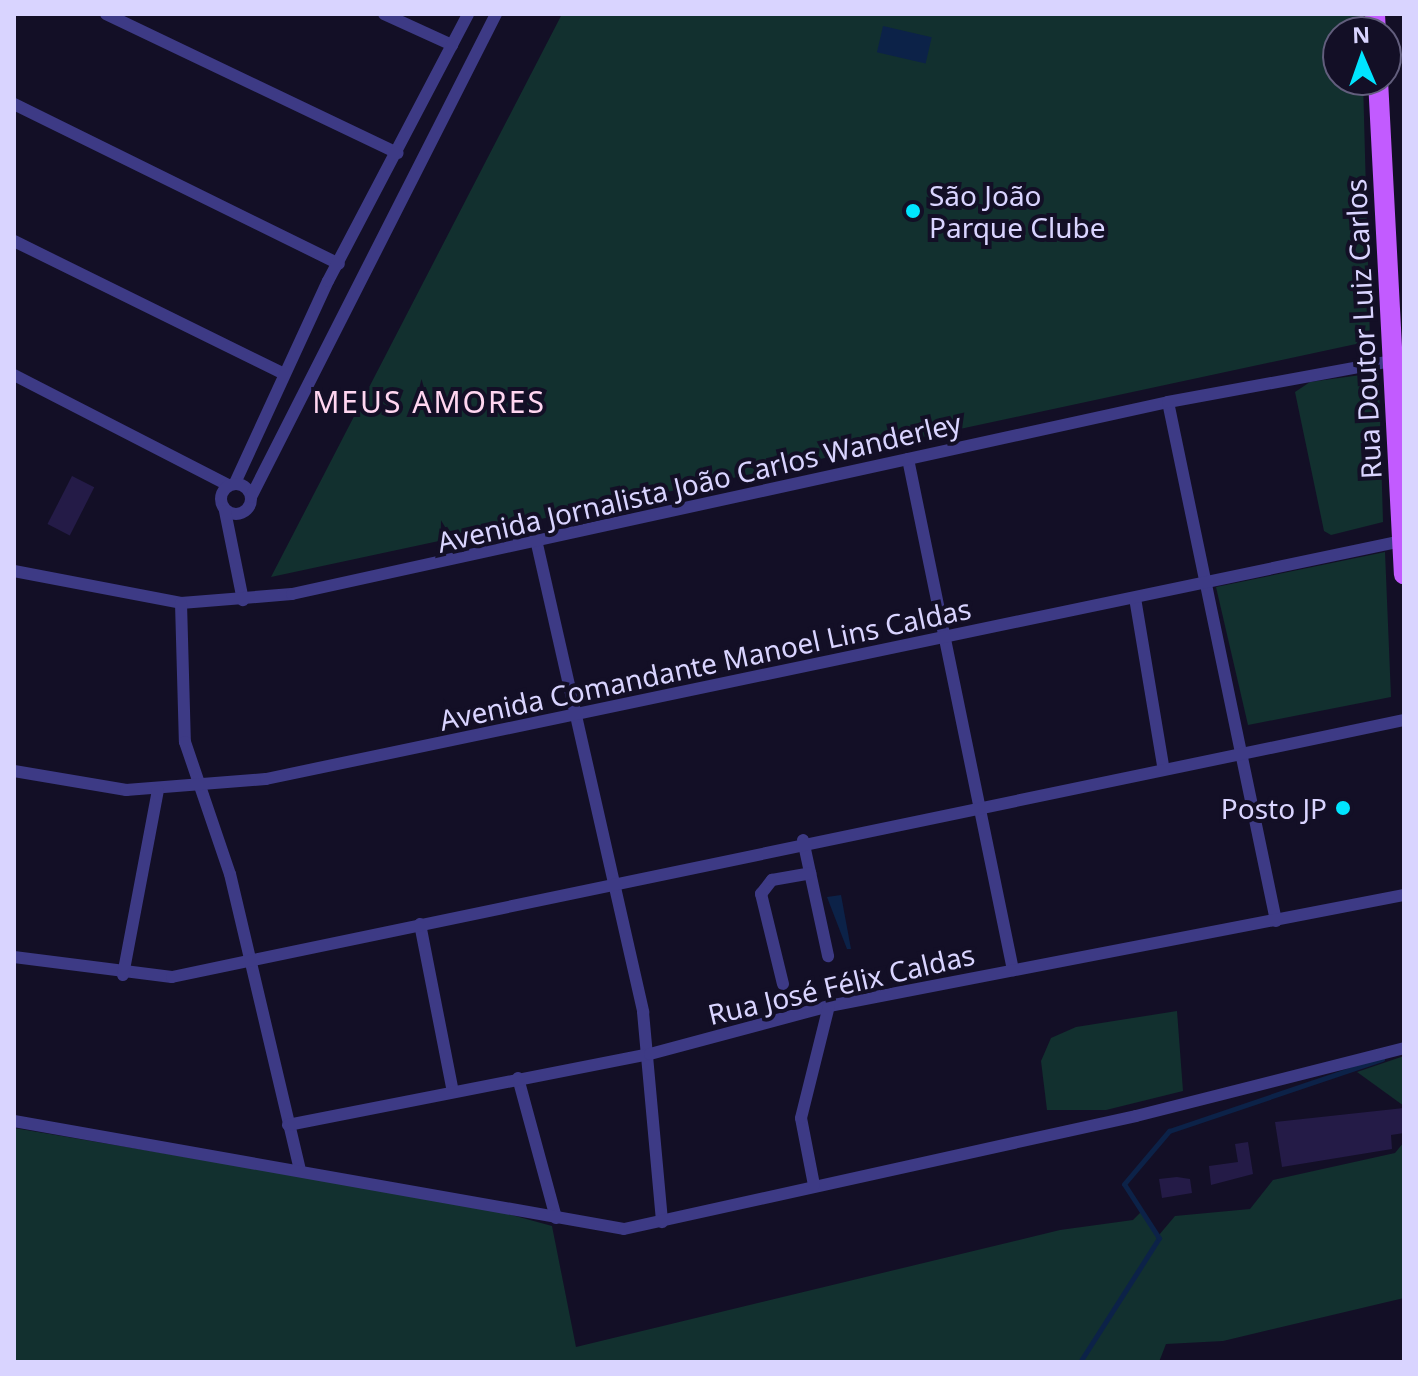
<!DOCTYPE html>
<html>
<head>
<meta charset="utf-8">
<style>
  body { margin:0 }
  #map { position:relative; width:1418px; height:1376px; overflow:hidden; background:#130f26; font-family:"Noto Sans",sans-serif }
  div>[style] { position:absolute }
  .green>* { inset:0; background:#12302f }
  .water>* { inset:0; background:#0c2248; transform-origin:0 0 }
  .stream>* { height:5px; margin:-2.5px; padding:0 2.5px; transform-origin:2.5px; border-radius:2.5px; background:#0c2248 }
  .building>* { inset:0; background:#241b47; transform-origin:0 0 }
  .minor>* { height:12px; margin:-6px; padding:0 6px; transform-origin:6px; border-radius:6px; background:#3d3a85 }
  .minor>.ring { margin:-6px; padding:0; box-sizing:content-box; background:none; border:12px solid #3d3a85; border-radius:50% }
  .primary>* { height:20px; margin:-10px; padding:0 10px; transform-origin:10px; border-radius:10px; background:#c25bff }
  .dots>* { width:22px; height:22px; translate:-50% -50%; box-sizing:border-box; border:4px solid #130f26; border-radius:50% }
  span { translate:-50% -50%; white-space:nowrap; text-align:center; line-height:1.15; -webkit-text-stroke:8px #130f26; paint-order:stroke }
  .poi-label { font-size:28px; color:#d9d4ff }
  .left { translate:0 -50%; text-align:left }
  .right { translate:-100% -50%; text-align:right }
  .street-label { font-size:28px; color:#d9d4ff }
  .neighbourhood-label { font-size:30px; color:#ffd6f0; letter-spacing:2px }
  .frame { position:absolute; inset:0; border:16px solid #d9d4ff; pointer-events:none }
  .north { position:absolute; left:1322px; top:16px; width:80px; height:80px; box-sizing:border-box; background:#130f26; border:2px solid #625e7d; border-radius:50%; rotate:358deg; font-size:22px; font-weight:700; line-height:32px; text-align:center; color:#d9d4ff }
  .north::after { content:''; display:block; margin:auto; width:28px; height:36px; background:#00e5ff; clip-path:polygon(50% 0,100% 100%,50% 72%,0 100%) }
</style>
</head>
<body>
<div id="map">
  <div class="green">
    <div style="clip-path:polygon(562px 14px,1361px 14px,1361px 32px,1338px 32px,1338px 80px,1363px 80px,1370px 341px,271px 577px)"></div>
    <div style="clip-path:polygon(1368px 374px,1379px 384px,1383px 522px,1331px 535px,1324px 531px,1295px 392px,1310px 382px)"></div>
    <div style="clip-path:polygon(1385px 552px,1391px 697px,1248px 725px,1216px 587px)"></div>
    <div style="clip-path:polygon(1177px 1011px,1183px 1091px,1106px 1110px,1047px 1110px,1041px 1061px,1051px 1038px,1076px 1027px)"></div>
    <div style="clip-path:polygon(1404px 1056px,1404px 1106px,1357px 1072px)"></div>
    <div style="clip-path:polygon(14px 1128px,482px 1207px,552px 1226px,576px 1347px,1060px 1230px,1133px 1220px,1141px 1212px,1159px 1235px,1175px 1216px,1250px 1209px,1273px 1180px,1395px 1153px,1404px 1142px,1404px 1298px,1223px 1341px,1166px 1344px,1159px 1362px,14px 1362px)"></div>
  </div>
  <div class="water">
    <div style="left:883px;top:26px;width:50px;height:27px;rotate:13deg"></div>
    <div style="clip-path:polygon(841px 895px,851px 949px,847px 949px,827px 897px)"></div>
  </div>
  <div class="stream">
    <div style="left:1080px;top:1362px;width:147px;rotate:-57.5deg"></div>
    <div style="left:1159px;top:1238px;width:64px;rotate:-122.9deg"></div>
    <div style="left:1124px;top:1184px;width:70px;rotate:-49.7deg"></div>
    <div style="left:1169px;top:1131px;width:225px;rotate:-18.7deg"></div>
  </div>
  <div class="building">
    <div style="left:72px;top:476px;width:25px;height:54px;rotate:27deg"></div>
    <div style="clip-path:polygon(1404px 1108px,1404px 1133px,1391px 1135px,1392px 1149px,1282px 1167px,1275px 1122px)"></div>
    <div style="clip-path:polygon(1248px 1142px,1253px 1174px,1211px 1185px,1209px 1166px,1238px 1162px,1235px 1144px)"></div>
    <div style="clip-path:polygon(1177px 1177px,1190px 1179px,1192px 1193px,1162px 1198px,1159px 1179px)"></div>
  </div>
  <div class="minor">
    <div style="left:106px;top:14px;width:323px;rotate:25.5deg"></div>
    <div style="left:384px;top:14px;width:75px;rotate:24.5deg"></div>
    <div style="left:14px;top:104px;width:362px;rotate:26.2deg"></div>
    <div style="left:14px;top:241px;width:301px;rotate:26.2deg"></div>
    <div style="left:14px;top:375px;width:241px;rotate:27.2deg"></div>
    <div style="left:1168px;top:402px;width:530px;rotate:78.24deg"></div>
    <div style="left:908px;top:459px;width:522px;rotate:78.39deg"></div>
    <div style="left:235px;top:483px;width:222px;rotate:-65.3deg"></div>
    <div style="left:328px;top:281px;width:301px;rotate:-62.3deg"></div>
    <div class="ring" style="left:221px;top:484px;width:18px;height:18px"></div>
    <div style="left:251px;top:497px;width:542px;rotate:-63.1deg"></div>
    <div style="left:225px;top:511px;width:91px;rotate:78.6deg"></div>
    <div style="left:537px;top:544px;width:480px;rotate:77.2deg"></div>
    <div style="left:643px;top:1012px;width:211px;rotate:84.8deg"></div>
    <div style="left:14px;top:571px;width:170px;rotate:10.8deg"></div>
    <div style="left:181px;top:603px;width:111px;rotate:-4.6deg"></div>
    <div style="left:292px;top:594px;width:897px;rotate:-12.36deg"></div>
    <div style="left:1168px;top:402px;width:228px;rotate:-10.4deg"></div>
    <div style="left:1135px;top:598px;width:169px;rotate:80.5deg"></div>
    <div style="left:181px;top:603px;width:139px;rotate:88.4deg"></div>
    <div style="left:185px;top:742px;width:139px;rotate:71.2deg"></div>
    <div style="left:230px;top:874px;width:301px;rotate:76.7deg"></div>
    <div style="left:14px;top:771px;width:114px;rotate:9.6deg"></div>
    <div style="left:126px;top:790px;width:140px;rotate:-4.5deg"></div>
    <div style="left:266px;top:779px;width:1161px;rotate:-11.83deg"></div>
    <div style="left:803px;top:840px;width:119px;rotate:77.8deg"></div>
    <div style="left:420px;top:924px;width:171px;rotate:78.9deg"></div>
    <div style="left:14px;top:957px;width:159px;rotate:7.2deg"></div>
    <div style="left:172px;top:977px;width:1259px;rotate:-11.78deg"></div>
    <div style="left:123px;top:975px;width:188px;rotate:-79.3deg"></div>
    <div style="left:783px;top:984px;width:93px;rotate:-103.7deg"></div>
    <div style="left:761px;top:894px;width:18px;rotate:-52deg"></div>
    <div style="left:772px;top:880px;width:39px;rotate:-10deg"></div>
    <div style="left:518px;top:1078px;width:145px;rotate:74.8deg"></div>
    <div style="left:14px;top:1121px;width:619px;rotate:10.04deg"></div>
    <div style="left:624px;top:1229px;width:524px;rotate:-12.45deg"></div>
    <div style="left:1136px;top:1116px;width:276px;rotate:-14.2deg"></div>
    <div style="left:288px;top:1125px;width:369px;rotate:-11.1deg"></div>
    <div style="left:650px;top:1054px;width:185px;rotate:-15deg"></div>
    <div style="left:829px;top:1006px;width:586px;rotate:-10.93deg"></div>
    <div style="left:814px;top:1185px;width:68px;rotate:-101deg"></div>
    <div style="left:801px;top:1118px;width:115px;rotate:-76deg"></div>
  </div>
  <div class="primary">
    <div style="left:1375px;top:14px;width:18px;rotate:87deg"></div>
    <div style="left:1378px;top:80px;width:495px;rotate:87deg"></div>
  </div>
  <div class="dots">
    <div style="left:913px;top:211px;background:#00e5ff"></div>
    <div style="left:1343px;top:808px;background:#00e5ff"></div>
  </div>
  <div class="poi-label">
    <span class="left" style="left:929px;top:211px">São João<br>Parque Clube</span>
    <span class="right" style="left:1327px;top:808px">Posto JP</span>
  </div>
  <div class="street-label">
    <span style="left:1363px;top:329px;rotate:-93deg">Rua Doutor Luiz Carlos</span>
    <span style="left:699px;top:482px;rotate:-13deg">Avenida Jornalista João Carlos Wanderley</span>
    <span style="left:705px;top:664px;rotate:-12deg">Avenida Comandante Manoel Lins Caldas</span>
    <span style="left:841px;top:984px;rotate:-13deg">Rua José Félix Caldas</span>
  </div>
  <div class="neighbourhood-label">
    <span style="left:429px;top:402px">MEUS AMORES</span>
  </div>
  <div class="frame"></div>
  <div class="north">N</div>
</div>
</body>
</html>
